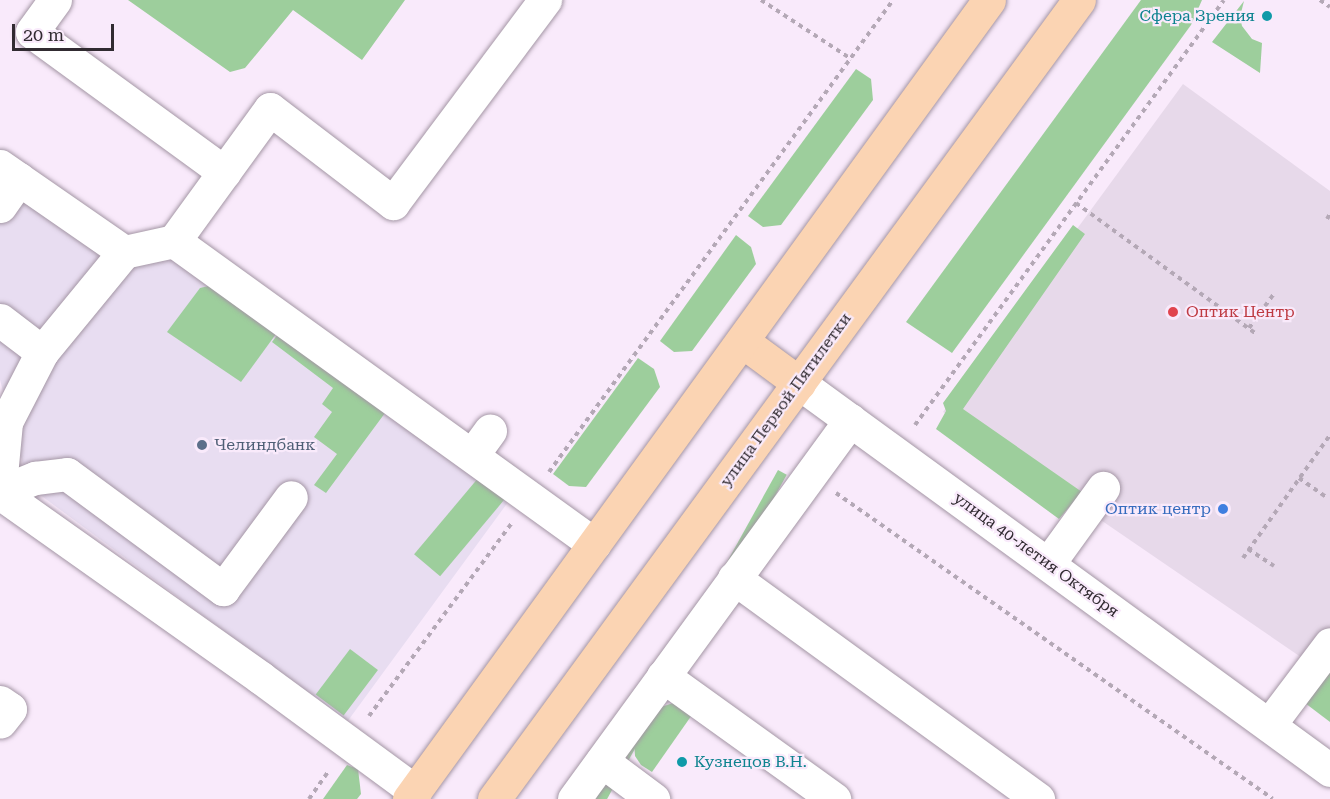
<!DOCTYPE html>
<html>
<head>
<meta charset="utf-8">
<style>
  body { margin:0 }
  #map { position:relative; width:1330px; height:799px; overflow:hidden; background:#f9eafb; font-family:"Roboto Serif",serif }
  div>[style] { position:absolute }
  .commercial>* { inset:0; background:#e8ddf1 }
  .medical>* { inset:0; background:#e7d9ea }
  .green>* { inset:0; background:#9dce9c; transform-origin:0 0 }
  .path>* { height:4px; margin-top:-2px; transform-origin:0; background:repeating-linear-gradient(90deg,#b4a8b6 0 4.5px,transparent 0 9px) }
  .roads { filter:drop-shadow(0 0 2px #a496a5) drop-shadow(0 0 2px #a496a5) }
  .minor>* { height:33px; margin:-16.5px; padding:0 16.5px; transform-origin:16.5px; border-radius:16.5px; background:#fff }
  .major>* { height:33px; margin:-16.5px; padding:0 16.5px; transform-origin:16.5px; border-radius:16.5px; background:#fbd4b3 }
  .dots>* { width:16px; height:16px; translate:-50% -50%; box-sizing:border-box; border:3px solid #f9eafb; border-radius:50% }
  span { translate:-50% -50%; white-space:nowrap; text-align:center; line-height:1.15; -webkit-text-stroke:4.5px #f9eafb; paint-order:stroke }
  .culture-label { font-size:16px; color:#0d838f }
  .right { translate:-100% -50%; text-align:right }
  .left { translate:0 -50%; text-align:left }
  .health-label { font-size:16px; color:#be3a42 }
  .street-label { font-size:16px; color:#312b31 }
  .service-label { font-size:16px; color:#4e5e75 }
  .shop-label { font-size:16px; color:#366cbe }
  .scale { position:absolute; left:12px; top:24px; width:102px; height:27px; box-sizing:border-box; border:3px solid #312b31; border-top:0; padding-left:8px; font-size:18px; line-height:21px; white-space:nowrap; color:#312b31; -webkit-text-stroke:4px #f9eafb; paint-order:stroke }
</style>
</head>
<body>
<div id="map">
  <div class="commercial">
    <div style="clip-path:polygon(0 181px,100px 252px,183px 255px,514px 494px,347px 722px,39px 494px,24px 468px,0 380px)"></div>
  </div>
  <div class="medical">
    <div style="clip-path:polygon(1183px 84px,1330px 191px,1330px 677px,943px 412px)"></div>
  </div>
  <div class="green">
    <div style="clip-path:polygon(128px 0,405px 0,362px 60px,293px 10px,245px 68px,230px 72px)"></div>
    <div style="clip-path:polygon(1141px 0,1202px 0,1191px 25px,952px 353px,906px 322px)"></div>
    <div style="clip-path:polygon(1244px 1px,1240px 17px,1242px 26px,1252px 39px,1262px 43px,1260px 73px,1212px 42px)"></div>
    <div style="clip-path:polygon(856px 69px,871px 79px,873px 100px,781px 225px,763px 227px,748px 216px)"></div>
    <div style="clip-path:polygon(1073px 225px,1085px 234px,963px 409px,1082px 492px,1059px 519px,936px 429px,946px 411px,943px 403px)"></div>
    <div style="clip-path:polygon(736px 235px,751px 247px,756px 264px,692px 351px,674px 352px,660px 341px)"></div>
    <div style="clip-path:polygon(213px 285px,276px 334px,241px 382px,167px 332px,200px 288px)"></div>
    <div style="clip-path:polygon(278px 334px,385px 413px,326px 493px,314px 485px,337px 454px,314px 437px,332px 412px,322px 404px,333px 388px,272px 342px)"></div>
    <div style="clip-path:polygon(638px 358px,654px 369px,660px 387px,586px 487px,569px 486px,553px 474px)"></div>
    <div style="left:778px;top:470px;width:10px;height:407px;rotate:29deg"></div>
    <div style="left:479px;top:477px;width:34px;height:101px;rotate:40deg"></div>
    <div style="left:350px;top:649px;width:35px;height:57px;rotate:37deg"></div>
    <div style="clip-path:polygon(1330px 660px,1330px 722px,1301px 700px)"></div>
    <div style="clip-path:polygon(673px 703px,694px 712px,652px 772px,641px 765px,635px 756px,634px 741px,658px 708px)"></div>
    <div style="clip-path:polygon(347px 765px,358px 769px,361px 794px,357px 799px,323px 799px)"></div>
  </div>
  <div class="path">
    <div style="left:761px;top:0;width:108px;rotate:33.2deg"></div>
    <div style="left:1320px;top:0;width:12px;rotate:35deg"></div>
    <div style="left:1076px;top:203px;width:221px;rotate:36deg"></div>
    <div style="left:1327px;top:219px;width:6px;rotate:-59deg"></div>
    <div style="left:1249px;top:328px;width:41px;rotate:-54deg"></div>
    <div style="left:915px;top:425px;width:525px;rotate:-53.98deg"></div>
    <div style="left:549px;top:472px;width:584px;rotate:-53.91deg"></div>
    <div style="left:1299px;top:478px;width:32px;rotate:35deg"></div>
    <div style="left:836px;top:493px;width:533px;rotate:35deg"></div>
    <div style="left:1248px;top:549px;width:31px;rotate:33deg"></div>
    <div style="left:1243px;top:558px;width:151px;rotate:-54.7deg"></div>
    <div style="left:369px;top:716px;width:239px;rotate:-53.5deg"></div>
    <div style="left:309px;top:799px;width:35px;rotate:-55deg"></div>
  </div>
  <div class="roads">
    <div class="minor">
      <div style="left:55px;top:0;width:39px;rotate:126deg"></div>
      <div style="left:32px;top:32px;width:238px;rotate:36.1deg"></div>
      <div style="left:0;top:166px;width:151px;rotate:34.7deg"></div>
      <div style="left:0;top:206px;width:33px;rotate:-55deg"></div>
      <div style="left:174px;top:241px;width:518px;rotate:35.81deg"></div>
      <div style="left:0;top:320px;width:53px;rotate:37.3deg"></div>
      <div style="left:799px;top:383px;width:657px;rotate:36.09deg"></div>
      <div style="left:473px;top:454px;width:29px;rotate:-54deg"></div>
      <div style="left:0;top:486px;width:64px;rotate:-84.6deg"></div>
      <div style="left:6px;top:422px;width:79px;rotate:-62.8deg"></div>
      <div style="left:42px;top:352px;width:129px;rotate:-50.6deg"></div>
      <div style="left:124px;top:252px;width:51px;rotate:-12.4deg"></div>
      <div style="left:174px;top:241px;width:163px;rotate:-54deg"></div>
      <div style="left:270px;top:109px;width:155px;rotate:37.4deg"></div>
      <div style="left:393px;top:203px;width:254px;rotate:-53.2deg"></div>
      <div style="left:0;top:492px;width:38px;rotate:-22deg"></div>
      <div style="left:35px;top:478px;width:32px;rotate:-7deg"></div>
      <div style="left:67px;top:474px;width:194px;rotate:36.4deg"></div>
      <div style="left:223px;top:589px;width:114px;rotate:-53.5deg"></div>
      <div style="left:0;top:493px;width:320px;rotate:35.3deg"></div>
      <div style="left:261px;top:678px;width:191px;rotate:36.3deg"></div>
      <div style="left:1048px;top:564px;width:94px;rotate:-54.1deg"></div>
      <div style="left:734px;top:578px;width:376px;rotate:36deg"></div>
      <div style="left:663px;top:676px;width:211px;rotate:35.7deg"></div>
      <div style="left:0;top:702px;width:12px;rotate:35deg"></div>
      <div style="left:10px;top:709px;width:16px;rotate:128deg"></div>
      <div style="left:1269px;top:725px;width:101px;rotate:-53deg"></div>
      <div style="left:602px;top:761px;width:64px;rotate:36.7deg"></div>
      <div style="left:574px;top:799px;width:469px;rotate:-53.9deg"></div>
    </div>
    <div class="major">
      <div style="left:742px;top:341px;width:71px;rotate:36.4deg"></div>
      <div style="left:409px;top:799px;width:987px;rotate:-54.02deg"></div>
      <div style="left:494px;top:799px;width:990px;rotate:-53.79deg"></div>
    </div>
  </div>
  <div class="dots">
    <div style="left:1267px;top:16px;background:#0f9aa8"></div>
    <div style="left:1173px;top:312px;background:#e0444e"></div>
    <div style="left:202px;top:445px;background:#5c6f8a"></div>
    <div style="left:1223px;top:509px;background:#3f7fe0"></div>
    <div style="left:682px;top:762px;background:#0f9aa8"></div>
  </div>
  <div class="culture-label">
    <span class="right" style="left:1255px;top:16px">Сфера Зрения</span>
    <span class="left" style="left:694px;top:762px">Кузнецов В.Н.</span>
  </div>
  <div class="health-label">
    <span class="left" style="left:1186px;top:312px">Оптик Центр</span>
  </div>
  <div class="street-label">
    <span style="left:786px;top:400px;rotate:-54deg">улица Первой Пятилетки</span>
    <span style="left:1036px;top:555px;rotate:36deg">улица 40-летия Октября</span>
  </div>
  <div class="service-label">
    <span class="left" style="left:214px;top:445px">Челиндбанк</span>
  </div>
  <div class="shop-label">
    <span class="right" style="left:1211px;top:509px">Оптик центр</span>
  </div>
  <div class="scale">20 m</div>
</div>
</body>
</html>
